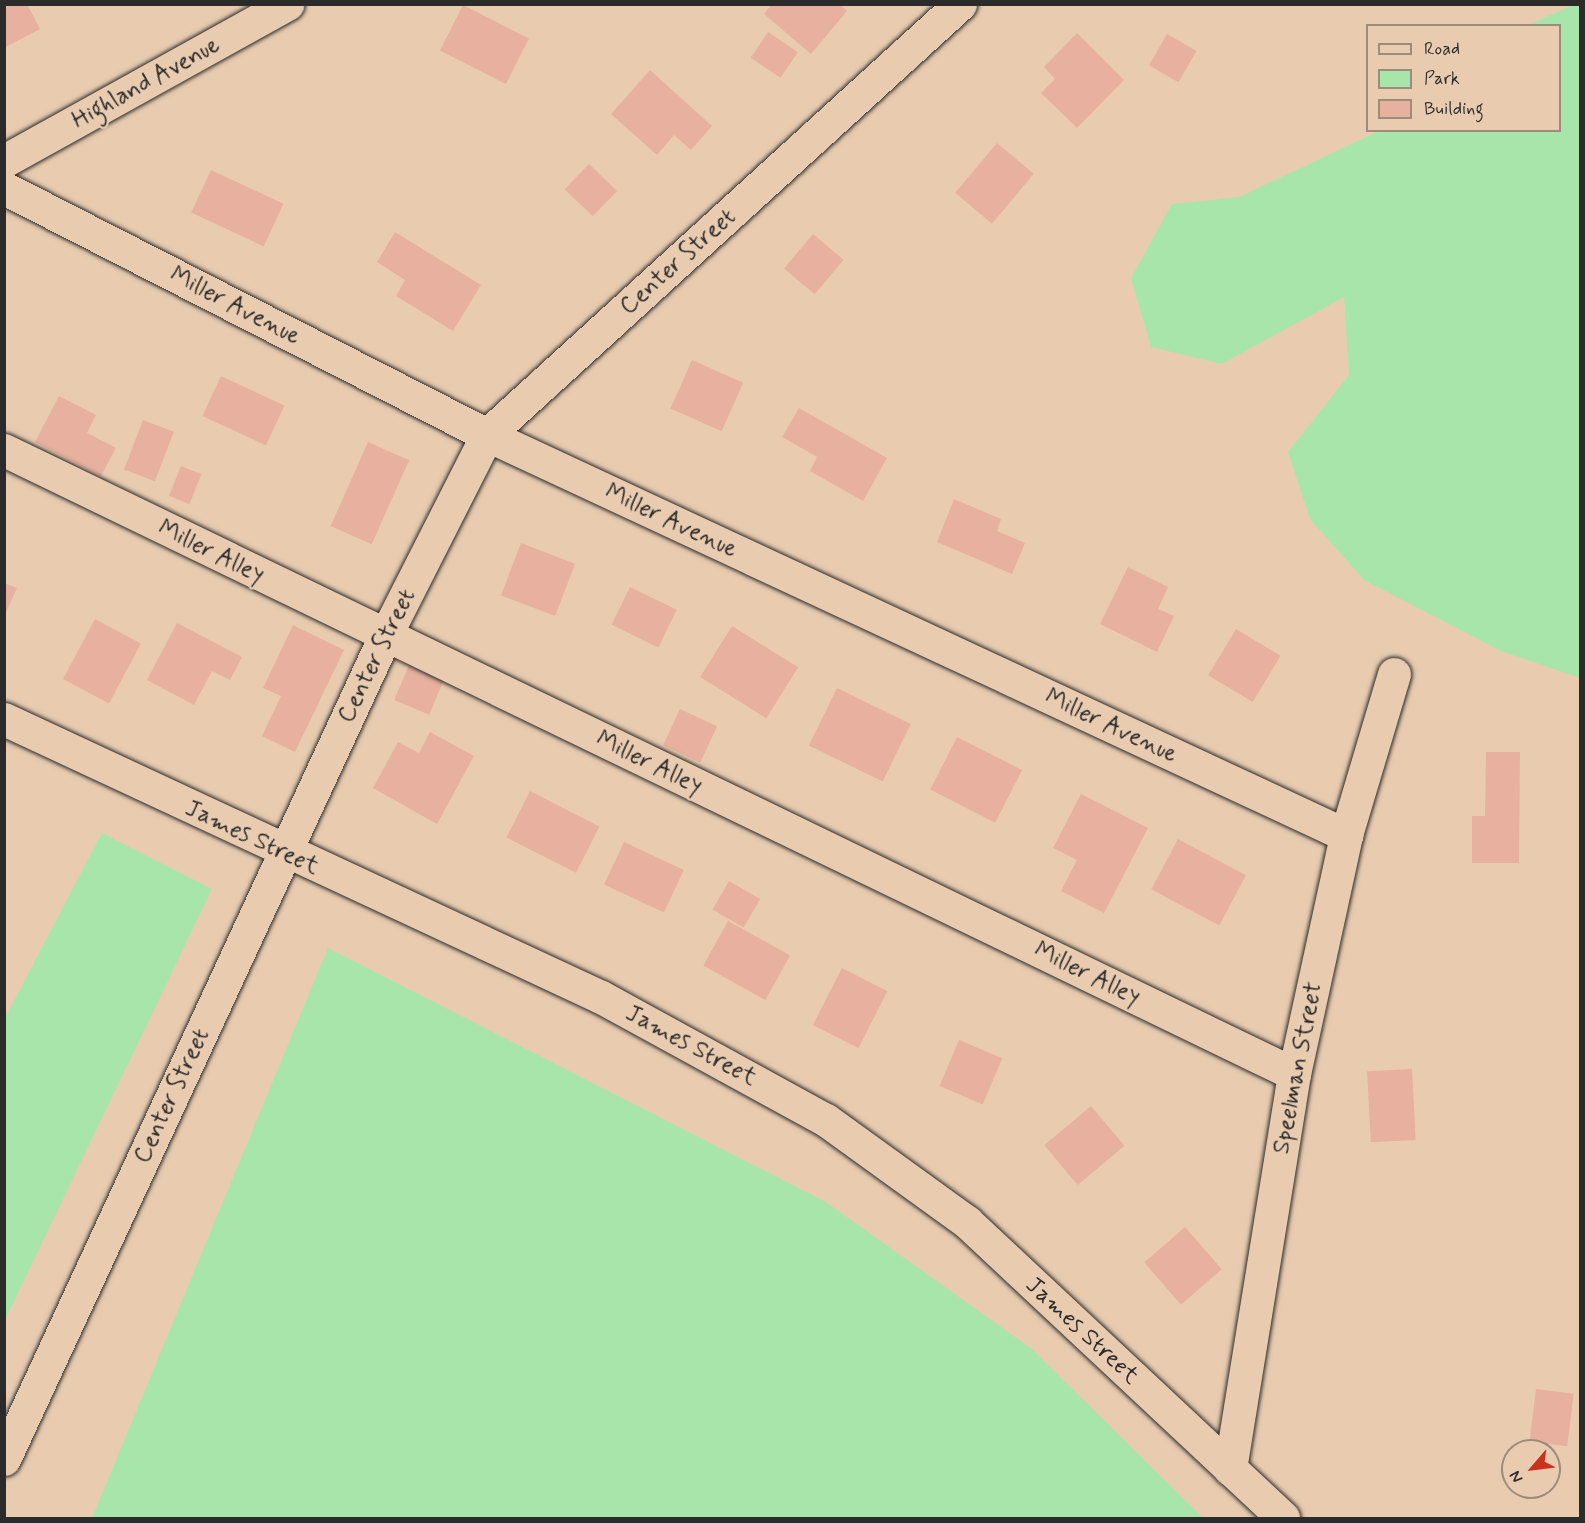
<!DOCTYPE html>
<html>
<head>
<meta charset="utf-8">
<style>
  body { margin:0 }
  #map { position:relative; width:1585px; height:1523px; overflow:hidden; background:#e9ccb0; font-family:Mynerve,sans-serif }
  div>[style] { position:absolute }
  .green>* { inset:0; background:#a8e5ab }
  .building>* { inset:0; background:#e8b09e; transform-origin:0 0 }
  .roads { filter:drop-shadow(0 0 2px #2b2b2b) drop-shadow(0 0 2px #2b2b2b) }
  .minor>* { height:33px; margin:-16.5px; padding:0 16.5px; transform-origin:16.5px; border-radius:16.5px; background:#e9ccb0 }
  span { translate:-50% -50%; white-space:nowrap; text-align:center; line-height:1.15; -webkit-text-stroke:4.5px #e9ccb0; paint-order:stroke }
  .street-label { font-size:24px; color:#2b2b2b }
  .frame { position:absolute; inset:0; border:6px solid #2b2b2b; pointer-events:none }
  .legend { position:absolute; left:1366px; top:24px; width:195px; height:108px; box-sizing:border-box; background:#e9ccb0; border:2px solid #9d8c7b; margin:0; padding:8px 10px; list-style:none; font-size:18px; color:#2b2b2b }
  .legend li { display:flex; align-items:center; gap:12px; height:30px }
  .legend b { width:30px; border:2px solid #9d8c7b }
  .north { position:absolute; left:1501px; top:1439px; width:60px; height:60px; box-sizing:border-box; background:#e9ccb0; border:2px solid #9d8c7b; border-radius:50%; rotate:242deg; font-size:16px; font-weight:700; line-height:24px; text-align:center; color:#2b2b2b }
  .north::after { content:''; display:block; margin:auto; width:21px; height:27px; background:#c8321e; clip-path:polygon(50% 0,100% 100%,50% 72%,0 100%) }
</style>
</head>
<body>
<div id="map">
  <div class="green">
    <div style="clip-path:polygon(1575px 4px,1580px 5px,1580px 678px,1501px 651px,1364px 580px,1310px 519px,1288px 452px,1349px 375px,1344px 297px,1222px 364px,1151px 347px,1131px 278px,1172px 204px,1239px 197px,1379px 131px,1560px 130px,1560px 26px,1528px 25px)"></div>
    <div style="clip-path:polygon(102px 833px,212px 889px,5px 1320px,5px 1018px)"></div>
    <div style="clip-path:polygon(328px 948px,826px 1202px,1032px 1349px,1203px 1518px,92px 1518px)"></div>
  </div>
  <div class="building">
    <div style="clip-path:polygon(4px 4px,27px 4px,40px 29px,4px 48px)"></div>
    <div style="clip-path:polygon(772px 4px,840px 4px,847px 11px,811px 54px,764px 14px)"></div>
    <div style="left:463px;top:5px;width:74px;height:51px;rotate:27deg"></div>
    <div style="left:768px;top:32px;width:36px;height:31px;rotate:34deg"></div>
    <div style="clip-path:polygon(1077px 33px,1124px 80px,1077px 128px,1041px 93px,1055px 79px,1044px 67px)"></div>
    <div style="left:1167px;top:34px;width:34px;height:36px;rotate:30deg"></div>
    <div style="clip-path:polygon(650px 70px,712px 126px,691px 150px,674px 135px,657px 155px,611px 114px)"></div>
    <div style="left:997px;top:143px;width:48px;height:65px;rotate:40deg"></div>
    <div style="left:589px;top:164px;width:39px;height:35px;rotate:44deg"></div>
    <div style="left:211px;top:170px;width:80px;height:47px;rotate:25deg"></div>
    <div style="clip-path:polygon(395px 232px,481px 285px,453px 331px,396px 296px,405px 280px,377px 262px)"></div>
    <div style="left:813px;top:234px;width:40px;height:45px;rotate:40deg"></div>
    <div style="left:692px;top:360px;width:56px;height:53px;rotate:24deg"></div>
    <div style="left:221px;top:376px;width:70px;height:44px;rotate:25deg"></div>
    <div style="clip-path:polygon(59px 396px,96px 415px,87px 433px,116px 448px,101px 476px,35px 442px)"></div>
    <div style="clip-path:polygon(799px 408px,887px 458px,863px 501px,810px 471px,817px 457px,782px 437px)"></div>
    <div style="left:143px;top:420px;width:33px;height:53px;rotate:21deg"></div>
    <div style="left:368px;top:442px;width:45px;height:92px;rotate:24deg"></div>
    <div style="left:181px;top:466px;width:22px;height:32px;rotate:22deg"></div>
    <div style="clip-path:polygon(954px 499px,1001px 519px,997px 531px,1025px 543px,1012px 574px,937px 542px)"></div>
    <div style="left:521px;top:543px;width:58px;height:56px;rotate:21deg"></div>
    <div style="clip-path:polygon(1128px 567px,1168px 587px,1158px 609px,1174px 616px,1157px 652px,1100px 624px)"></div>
    <div style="clip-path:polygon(4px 583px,17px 588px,4px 617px)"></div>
    <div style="left:630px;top:587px;width:52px;height:42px;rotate:26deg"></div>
    <div style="left:95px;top:619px;width:52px;height:68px;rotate:28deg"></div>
    <div style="clip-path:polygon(177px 623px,242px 657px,230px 680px,212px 671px,194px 705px,147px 680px)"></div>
    <div style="clip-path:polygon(293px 625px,344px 650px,295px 752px,262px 736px,281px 696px,263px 688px)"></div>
    <div style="left:732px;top:626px;width:78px;height:60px;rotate:32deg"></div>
    <div style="left:1236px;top:629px;width:52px;height:54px;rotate:31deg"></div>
    <div style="left:409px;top:665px;width:38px;height:38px;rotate:23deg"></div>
    <div style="left:837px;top:688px;width:82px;height:64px;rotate:26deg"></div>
    <div style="left:680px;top:709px;width:41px;height:40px;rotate:25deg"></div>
    <div style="clip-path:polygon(430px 732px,474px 756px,437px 824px,373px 788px,398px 742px,419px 753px)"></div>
    <div style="left:957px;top:737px;width:73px;height:59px;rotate:27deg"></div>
    <div style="clip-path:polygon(1486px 752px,1520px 752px,1519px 863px,1472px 863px,1472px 816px,1485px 816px)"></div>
    <div style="left:530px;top:791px;width:78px;height:52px;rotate:27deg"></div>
    <div style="clip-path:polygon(1081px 794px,1148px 828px,1104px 913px,1061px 891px,1077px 860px,1053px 848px)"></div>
    <div style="left:1178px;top:839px;width:77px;height:57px;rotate:28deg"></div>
    <div style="left:624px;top:842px;width:66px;height:47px;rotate:25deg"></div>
    <div style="left:729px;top:881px;width:36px;height:33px;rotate:30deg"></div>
    <div style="left:728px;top:921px;width:71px;height:51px;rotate:29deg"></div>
    <div style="left:842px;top:968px;width:51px;height:64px;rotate:27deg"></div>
    <div style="left:959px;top:1040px;width:47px;height:50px;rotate:23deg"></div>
    <div style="left:1412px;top:1069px;width:71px;height:45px;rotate:87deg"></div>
    <div style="left:1091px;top:1106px;width:52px;height:61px;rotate:50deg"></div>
    <div style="left:1185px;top:1227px;width:56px;height:54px;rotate:49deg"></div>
    <div style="left:1536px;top:1389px;width:38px;height:53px;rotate:7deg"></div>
  </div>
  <div class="roads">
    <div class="minor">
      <div style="left:4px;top:161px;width:324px;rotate:-29deg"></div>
      <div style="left:4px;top:188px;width:542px;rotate:27.08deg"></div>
      <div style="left:487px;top:435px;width:948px;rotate:24.97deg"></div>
      <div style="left:4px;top:450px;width:1433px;rotate:25.81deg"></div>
      <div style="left:4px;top:719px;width:659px;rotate:24.97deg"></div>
      <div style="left:601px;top:997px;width:256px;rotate:28.7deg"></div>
      <div style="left:826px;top:1120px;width:174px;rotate:35.9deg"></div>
      <div style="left:967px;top:1222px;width:433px;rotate:43.1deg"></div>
      <div style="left:4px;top:1459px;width:907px;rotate:-65.16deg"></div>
      <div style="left:385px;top:636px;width:225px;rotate:-63.1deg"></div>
      <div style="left:487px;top:435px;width:640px;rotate:-42.34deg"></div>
      <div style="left:1230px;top:1469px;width:400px;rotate:-80.8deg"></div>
      <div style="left:1294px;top:1074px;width:245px;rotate:-77.7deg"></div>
      <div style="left:1346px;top:835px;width:168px;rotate:-73.4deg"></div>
    </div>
  </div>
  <div class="street-label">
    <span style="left:146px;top:83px;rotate:-29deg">Highland Avenue</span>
    <span style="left:678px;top:262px;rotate:-42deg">Center Street</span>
    <span style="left:235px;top:306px;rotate:27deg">Miller Avenue</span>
    <span style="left:671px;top:521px;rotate:25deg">Miller Avenue</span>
    <span style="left:211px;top:552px;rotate:26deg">Miller Alley</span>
    <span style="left:377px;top:656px;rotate:-64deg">Center Street</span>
    <span style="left:1111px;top:726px;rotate:25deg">Miller Avenue</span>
    <span style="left:649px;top:763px;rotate:26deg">Miller Alley</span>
    <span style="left:252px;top:838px;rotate:25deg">James Street</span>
    <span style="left:1087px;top:974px;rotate:26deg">Miller Alley</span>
    <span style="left:691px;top:1046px;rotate:28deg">James Street</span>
    <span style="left:1298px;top:1068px;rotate:-79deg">Speelman Street</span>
    <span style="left:172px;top:1096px;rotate:-65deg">Center Street</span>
    <span style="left:1082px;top:1331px;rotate:43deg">James Street</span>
  </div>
  <div class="frame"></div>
  <ul class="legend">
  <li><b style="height:8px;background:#e9ccb0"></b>Road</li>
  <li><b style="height:16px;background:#a8e5ab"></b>Park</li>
  <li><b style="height:16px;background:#e8b09e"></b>Building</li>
  </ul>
  <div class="north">N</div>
</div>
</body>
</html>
